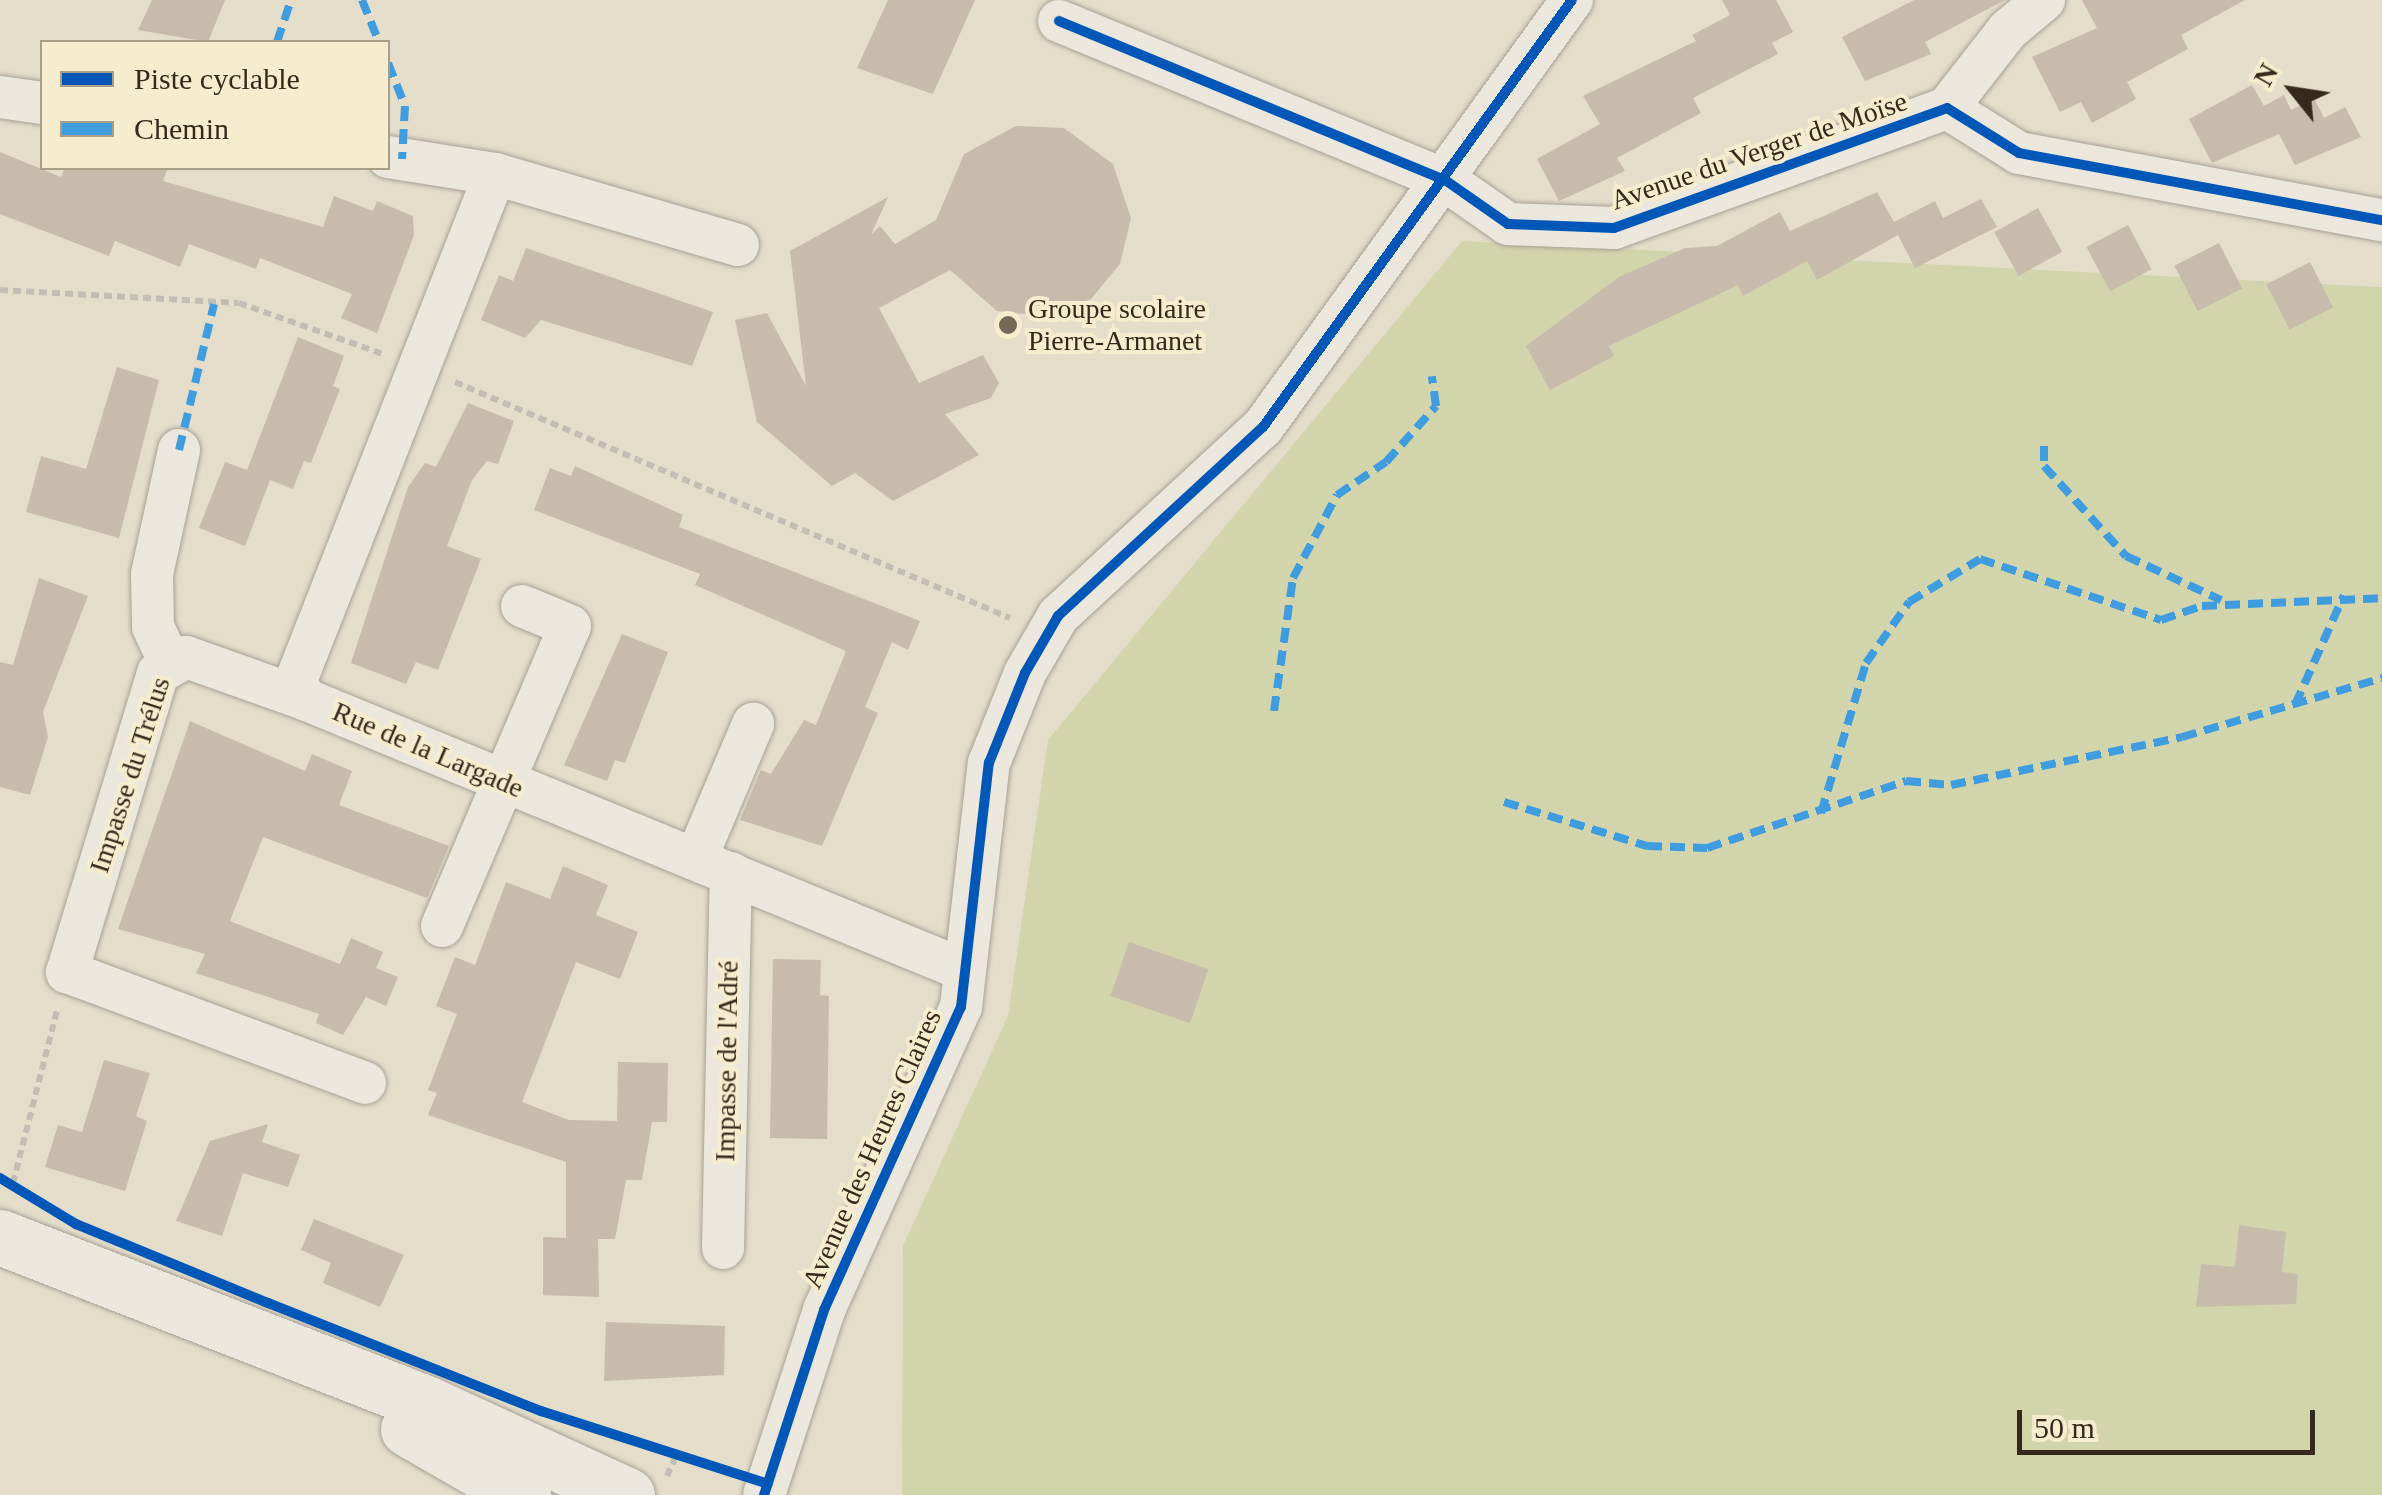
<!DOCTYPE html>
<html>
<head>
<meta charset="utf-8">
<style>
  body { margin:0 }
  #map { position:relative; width:2382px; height:1495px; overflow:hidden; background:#e4ddca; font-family:"Times New Roman",serif }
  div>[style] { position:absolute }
  .green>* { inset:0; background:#d2d4ac }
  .building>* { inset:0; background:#c7bbab; transform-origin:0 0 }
  .path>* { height:6px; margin-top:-3px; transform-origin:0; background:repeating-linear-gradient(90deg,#c3beb3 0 8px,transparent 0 13px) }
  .roads { filter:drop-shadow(0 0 2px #a8a194) drop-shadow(0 0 2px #a8a194) }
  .minor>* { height:42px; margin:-21px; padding:0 21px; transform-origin:21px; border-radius:21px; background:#ebe7dc }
  .secondary>* { height:55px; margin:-27.5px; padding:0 27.5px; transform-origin:27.5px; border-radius:27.5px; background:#ebe7dc }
  .quiet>* { height:8px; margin-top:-4px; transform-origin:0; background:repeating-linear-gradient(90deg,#3e9cdf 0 15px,transparent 0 23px) }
  .cycleway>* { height:10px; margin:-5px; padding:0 5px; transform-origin:5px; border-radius:5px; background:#0057b8 }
  .dots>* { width:28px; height:28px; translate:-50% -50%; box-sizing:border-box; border:5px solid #f6ecce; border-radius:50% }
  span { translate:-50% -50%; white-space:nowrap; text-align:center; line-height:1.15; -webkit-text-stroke:8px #f6ecce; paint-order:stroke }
  .street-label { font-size:28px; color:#362a1c }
  .poi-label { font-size:28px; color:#362a1c }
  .left { translate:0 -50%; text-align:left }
  .legend { position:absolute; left:40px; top:40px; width:350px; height:130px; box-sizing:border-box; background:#f6ecce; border:2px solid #a99e87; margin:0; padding:12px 18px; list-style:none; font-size:30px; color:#362a1c }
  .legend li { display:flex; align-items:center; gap:20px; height:50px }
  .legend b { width:50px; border:2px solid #a99e87 }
  .north { position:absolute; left:2242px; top:40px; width:100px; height:100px; -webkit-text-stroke:8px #f6ecce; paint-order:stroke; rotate:300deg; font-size:28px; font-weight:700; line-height:40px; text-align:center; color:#362a1c }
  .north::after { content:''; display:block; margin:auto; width:35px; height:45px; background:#362a1c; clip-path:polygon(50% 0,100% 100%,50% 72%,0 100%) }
  .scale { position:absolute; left:2017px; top:1410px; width:298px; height:45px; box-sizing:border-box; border:5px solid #362a1c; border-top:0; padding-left:12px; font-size:30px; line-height:35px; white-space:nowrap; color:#362a1c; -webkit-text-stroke:8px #f6ecce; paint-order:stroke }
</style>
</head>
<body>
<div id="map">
  <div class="green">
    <div style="clip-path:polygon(1462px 241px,2382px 287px,2382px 1495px,902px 1495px,903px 1246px,1008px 1016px,1048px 740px)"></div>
  </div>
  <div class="building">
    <div style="clip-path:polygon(152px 0,225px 0,208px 42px,138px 30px)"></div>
    <div style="clip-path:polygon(888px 0,975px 0,933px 94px,857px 68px)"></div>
    <div style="clip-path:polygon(1722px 0,1776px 0,1793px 32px,1772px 43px,1778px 54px,1693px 98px,1701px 113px,1617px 158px,1625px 171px,1559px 201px,1537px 159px,1600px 124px,1583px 96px,1696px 41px,1692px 35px,1730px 15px)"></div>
    <div style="clip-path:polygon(1914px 0,2005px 0,1925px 42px,1931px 54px,1865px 81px,1842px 37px)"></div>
    <div style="clip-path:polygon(2082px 0,2245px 0,2181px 35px,2188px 49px,2127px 82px,2136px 99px,2092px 123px,2081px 102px,2060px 112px,2032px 57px,2097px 28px)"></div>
    <div style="clip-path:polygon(2252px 85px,2264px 106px,2284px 95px,2291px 110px,2314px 98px,2324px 118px,2345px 107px,2361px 137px,2295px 165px,2279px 134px,2212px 163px,2189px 119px)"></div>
    <div style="clip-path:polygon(1016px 126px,1064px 128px,1113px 164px,1131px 218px,1120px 264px,1091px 299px,1046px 316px,997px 311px,950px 270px,879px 308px,919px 383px,983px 355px,999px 383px,991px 398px,945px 414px,979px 455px,893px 501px,855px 473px,832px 486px,757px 422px,735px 320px,767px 313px,806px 386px,790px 251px,888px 197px,871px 235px,880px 226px,895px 244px,936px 220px,964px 154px)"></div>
    <div style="clip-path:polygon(0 152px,61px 177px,65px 168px,168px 168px,163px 181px,323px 227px,334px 196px,373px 211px,377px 201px,413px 216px,414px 235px,377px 333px,341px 318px,352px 294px,260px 258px,256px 269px,189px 244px,180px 267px,115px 241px,109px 256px,0 214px)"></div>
    <div style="clip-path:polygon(1877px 192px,1894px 222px,1935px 201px,1943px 218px,1981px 199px,1997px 227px,1915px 268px,1898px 235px,1817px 280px,1807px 261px,1743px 296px,1738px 285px,1609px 346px,1614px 356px,1550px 390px,1526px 346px,1619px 277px,1685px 248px,1717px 246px,1780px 212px,1790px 231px)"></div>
    <div style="left:2038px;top:208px;width:50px;height:50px;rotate:61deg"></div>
    <div style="left:2128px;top:225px;width:50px;height:47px;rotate:62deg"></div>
    <div style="left:2219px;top:243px;width:51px;height:50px;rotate:63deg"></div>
    <div style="clip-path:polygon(526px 248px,713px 312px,692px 366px,541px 320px,525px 338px,481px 320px,499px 275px,513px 281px)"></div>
    <div style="left:2310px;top:262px;width:51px;height:49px;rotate:63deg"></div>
    <div style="clip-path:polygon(298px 337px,344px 356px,333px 386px,340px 389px,311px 463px,304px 461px,293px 489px,270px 480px,245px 546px,199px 528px,225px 462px,247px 470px)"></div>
    <div style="clip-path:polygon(117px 367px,159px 380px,119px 538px,26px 512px,41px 456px,86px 469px)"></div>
    <div style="clip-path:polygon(468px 403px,514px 421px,498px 464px,487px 461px,472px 480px,447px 546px,481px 559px,438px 670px,416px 662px,406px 684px,351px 663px,408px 487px,425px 463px,436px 467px)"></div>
    <div style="clip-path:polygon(575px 466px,683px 515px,679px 527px,920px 621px,908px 650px,892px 642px,865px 707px,878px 713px,822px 846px,740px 820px,761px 770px,771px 774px,804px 720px,816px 725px,846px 651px,695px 585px,700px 574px,534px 510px,550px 468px,571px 476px)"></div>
    <div style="clip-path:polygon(39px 578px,88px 596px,43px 712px,48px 737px,30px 795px,0 787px,0 662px,13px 665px)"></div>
    <div style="clip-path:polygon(622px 634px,668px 652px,625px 763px,615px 760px,607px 781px,564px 765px)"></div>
    <div style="clip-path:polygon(190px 721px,305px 771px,312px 754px,352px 771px,339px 805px,449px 846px,427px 898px,263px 837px,230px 921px,340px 964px,351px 938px,383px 952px,376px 968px,398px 977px,386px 1006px,366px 997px,343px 1035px,316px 1023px,319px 1014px,196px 973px,205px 954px,118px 929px)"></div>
    <div style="clip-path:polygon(563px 866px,608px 885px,596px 915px,638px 932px,620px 979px,576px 962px,522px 1102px,569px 1120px,617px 1121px,618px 1062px,668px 1063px,667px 1122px,652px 1122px,642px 1180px,626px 1180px,615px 1239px,598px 1239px,599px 1297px,543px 1295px,543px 1237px,566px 1238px,566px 1162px,428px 1115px,437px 1093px,428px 1090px,457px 1014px,436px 1006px,455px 957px,475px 965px,506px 882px,550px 899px)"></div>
    <div style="left:1129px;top:942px;width:84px;height:57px;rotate:19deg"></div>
    <div style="clip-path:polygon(773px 959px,821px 960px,820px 995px,829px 996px,827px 1139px,770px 1138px)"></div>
    <div style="clip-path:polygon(104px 1060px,150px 1073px,136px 1116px,147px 1121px,125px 1191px,45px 1167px,58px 1125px,82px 1132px)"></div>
    <div style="clip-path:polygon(268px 1124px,262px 1142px,300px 1155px,288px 1187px,243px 1173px,222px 1236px,176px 1221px,210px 1141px)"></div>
    <div style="clip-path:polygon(314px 1219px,404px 1255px,380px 1307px,323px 1283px,331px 1263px,301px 1250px)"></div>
    <div style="clip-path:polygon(2239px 1225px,2286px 1232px,2282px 1272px,2298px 1274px,2296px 1304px,2196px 1307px,2201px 1264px,2235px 1267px)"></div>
    <div style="clip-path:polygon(606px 1322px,725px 1326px,724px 1375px,604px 1381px)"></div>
  </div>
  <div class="path">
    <div style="left:0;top:290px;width:239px;rotate:3.1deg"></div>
    <div style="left:239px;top:303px;width:153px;rotate:19.5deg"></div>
    <div style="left:455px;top:382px;width:603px;rotate:23.04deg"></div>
    <div style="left:13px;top:1183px;width:179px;rotate:-75.7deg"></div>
    <div style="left:667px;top:1476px;width:20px;rotate:-66deg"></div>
  </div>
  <div class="roads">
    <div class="minor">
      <div style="left:1059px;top:21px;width:417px;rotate:22.4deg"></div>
      <div style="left:1445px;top:180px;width:77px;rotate:34.9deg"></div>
      <div style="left:1508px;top:224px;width:106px;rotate:2.2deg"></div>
      <div style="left:1614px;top:228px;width:354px;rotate:-19.8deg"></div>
      <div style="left:1947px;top:108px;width:85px;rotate:32deg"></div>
      <div style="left:2019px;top:153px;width:369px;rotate:10.5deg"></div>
      <div style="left:0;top:97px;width:42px;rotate:8.1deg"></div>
      <div style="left:1947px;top:108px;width:99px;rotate:-52deg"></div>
      <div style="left:2008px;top:30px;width:47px;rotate:-39.8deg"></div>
      <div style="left:388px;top:157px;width:108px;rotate:9deg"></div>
      <div style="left:495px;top:174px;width:253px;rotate:16.3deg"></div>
      <div style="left:495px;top:174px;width:547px;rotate:111.45deg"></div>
      <div style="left:295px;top:683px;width:21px;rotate:55deg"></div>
      <div style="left:307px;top:700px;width:710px;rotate:22.34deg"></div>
      <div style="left:169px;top:661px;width:38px;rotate:-115deg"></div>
      <div style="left:153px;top:626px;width:52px;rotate:-91.1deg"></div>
      <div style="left:152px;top:574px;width:127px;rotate:-77.7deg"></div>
      <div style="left:307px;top:700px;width:128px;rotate:-160.4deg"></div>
      <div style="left:186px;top:657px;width:32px;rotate:150deg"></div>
      <div style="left:158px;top:673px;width:313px;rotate:106.9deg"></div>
      <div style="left:67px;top:972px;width:318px;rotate:20.4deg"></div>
      <div style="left:696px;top:859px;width:147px;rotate:-67.1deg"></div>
      <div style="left:442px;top:926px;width:326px;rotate:-66.9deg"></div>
      <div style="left:570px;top:626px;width:52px;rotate:-157.4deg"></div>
      <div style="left:723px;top:1248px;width:375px;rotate:-88.8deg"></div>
      <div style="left:764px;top:1495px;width:194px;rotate:-72deg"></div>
      <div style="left:824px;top:1310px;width:333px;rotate:-65.7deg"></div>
      <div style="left:961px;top:1007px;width:246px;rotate:-83.5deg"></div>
      <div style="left:989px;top:763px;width:97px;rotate:-68.2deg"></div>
      <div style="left:1025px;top:673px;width:66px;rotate:-59.9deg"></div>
      <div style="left:1058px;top:616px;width:279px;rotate:-42.7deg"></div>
      <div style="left:1263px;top:427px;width:527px;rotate:-54.11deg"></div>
    </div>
    <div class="secondary">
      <div style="left:0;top:1237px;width:459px;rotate:21.3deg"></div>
      <div style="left:428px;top:1404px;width:219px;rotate:24.6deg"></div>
      <div style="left:408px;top:1429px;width:133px;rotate:29.9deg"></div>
    </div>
  </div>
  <div class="quiet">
    <div style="left:362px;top:0;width:45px;rotate:68deg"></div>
    <div style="left:277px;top:42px;width:44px;rotate:-71.6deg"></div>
    <div style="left:388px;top:63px;width:46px;rotate:68.4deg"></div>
    <div style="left:405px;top:106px;width:53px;rotate:93.2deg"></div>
    <div style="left:2044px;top:446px;width:20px;rotate:90deg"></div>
    <div style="left:2044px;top:466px;width:122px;rotate:47.7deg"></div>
    <div style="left:2126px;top:556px;width:105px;rotate:24.9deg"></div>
    <div style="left:179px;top:450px;width:150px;rotate:-76.5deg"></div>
    <div style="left:2295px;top:705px;width:120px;rotate:-66deg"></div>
    <div style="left:1274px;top:711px;width:134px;rotate:-81.9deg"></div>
    <div style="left:1293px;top:578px;width:94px;rotate:-62.1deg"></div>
    <div style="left:1337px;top:495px;width:59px;rotate:-34deg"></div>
    <div style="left:1386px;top:462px;width:75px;rotate:-48.2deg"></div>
    <div style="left:1436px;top:406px;width:30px;rotate:-98deg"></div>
    <div style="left:1504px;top:802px;width:150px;rotate:17.1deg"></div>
    <div style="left:1647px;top:846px;width:60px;rotate:1.9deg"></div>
    <div style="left:1707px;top:848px;width:210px;rotate:-18.6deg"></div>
    <div style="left:1906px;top:781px;width:45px;rotate:5.1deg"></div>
    <div style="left:1951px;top:785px;width:236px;rotate:-11.7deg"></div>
    <div style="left:2182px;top:737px;width:209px;rotate:-16.4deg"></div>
    <div style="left:1821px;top:813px;width:157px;rotate:-73.3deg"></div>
    <div style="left:1866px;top:663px;width:75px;rotate:-54.8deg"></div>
    <div style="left:1909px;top:602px;width:83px;rotate:-31.2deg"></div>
    <div style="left:1980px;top:559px;width:191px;rotate:18.6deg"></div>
    <div style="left:2161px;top:620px;width:43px;rotate:-18.9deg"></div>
    <div style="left:2202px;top:606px;width:180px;rotate:-2.5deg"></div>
  </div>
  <div class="cycleway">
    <div style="left:1059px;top:21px;width:417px;rotate:22.4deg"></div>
    <div style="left:1445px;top:180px;width:77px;rotate:34.9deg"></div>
    <div style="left:1508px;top:224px;width:106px;rotate:2.2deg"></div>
    <div style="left:1614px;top:228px;width:354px;rotate:-19.8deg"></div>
    <div style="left:1947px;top:108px;width:85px;rotate:32deg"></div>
    <div style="left:2019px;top:153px;width:369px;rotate:10.5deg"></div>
    <div style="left:0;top:1178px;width:89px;rotate:31.2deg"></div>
    <div style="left:76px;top:1224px;width:208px;rotate:22.4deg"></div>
    <div style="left:268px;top:1303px;width:294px;rotate:21.6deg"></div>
    <div style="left:541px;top:1411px;width:238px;rotate:17.8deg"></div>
    <div style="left:764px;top:1495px;width:194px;rotate:-72deg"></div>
    <div style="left:824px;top:1310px;width:333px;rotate:-65.7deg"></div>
    <div style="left:961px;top:1007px;width:246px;rotate:-83.5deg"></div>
    <div style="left:989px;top:763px;width:97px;rotate:-68.2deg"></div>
    <div style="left:1025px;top:673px;width:66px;rotate:-59.9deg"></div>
    <div style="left:1058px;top:616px;width:279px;rotate:-42.7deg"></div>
    <div style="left:1263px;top:427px;width:527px;rotate:-54.11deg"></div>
  </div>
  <div class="dots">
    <div style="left:1008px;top:325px;background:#736959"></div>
  </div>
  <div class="street-label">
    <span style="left:1759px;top:151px;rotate:-19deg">Avenue du Verger de Moïse</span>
    <span style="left:428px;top:750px;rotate:23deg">Rue de la Largade</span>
    <span style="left:130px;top:775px;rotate:-72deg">Impasse du Trélus</span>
    <span style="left:727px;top:1061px;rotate:-89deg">Impasse de l'Adré</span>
    <span style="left:872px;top:1149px;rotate:-66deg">Avenue des Heures Claires</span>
  </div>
  <div class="poi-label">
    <span class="left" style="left:1028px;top:325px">Groupe scolaire<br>Pierre-Armanet</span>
  </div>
  <ul class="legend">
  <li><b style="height:12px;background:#0057b8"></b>Piste cyclable</li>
  <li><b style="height:12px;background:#3e9cdf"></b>Chemin</li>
  </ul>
  <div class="north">N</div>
  <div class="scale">50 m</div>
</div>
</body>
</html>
